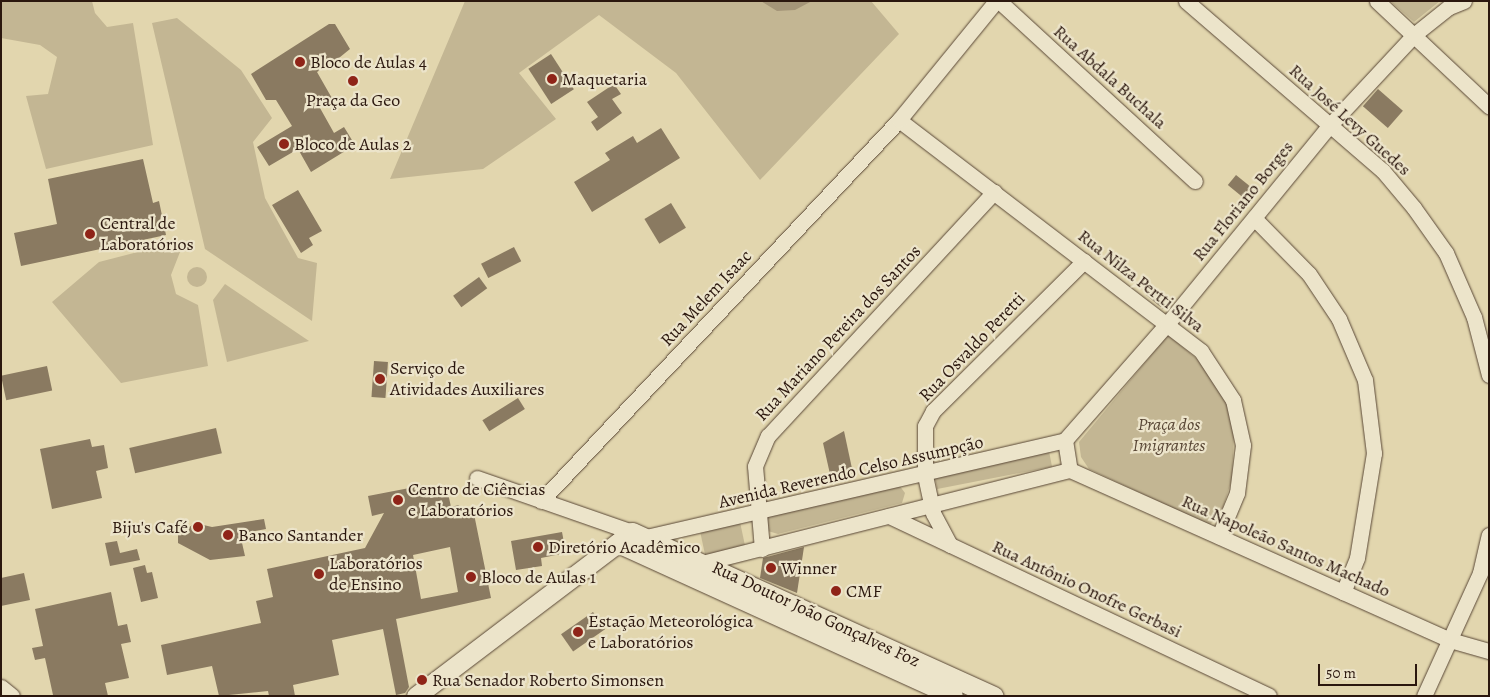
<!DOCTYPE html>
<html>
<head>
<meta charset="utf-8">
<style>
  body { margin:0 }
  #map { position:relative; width:1490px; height:697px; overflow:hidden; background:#e2d6ae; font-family:Alegreya,serif }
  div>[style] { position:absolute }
  .green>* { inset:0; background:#c3b693; transform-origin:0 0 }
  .round { border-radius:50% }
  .water>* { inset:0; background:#a49578 }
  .building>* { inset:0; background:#8a7a61; transform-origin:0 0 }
  .roads { filter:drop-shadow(0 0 1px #594736) drop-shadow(0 0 1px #594736) }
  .minor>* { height:15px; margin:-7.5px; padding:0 7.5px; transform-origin:7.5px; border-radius:7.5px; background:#ece4ca }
  .tertiary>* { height:19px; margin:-9.5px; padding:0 9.5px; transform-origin:9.5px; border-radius:9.5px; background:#ece4ca }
  .dots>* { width:14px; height:14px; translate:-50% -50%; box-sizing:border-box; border:2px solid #ece4ca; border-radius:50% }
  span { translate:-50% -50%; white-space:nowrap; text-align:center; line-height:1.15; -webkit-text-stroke:4.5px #ece4ca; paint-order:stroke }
  .poi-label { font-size:18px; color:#2b170e }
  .left { translate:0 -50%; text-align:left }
  .right { translate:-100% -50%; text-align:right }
  .street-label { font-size:18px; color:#2b170e }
  .park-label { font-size:18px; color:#594736; font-style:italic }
  .frame { position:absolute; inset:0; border:2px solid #2b170e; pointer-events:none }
  .scale { position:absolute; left:1318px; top:664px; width:99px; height:22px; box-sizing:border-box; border:2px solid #2b170e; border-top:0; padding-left:6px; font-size:15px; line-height:18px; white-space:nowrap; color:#2b170e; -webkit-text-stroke:4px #ece4ca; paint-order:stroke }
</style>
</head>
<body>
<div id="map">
  <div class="green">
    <div style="clip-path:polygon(1px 1px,92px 1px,95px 13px,107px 27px,133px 23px,153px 145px,46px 169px,26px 96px,48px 94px,57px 57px,40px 45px,1px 38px)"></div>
    <div style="clip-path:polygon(465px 1px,871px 1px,899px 34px,760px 180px,676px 73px,599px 15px,519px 73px,556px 119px,483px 169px,390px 179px)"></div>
    <div style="clip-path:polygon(1390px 1px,1440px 1px,1414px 22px)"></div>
    <div style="clip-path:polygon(177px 18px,241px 70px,272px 118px,253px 142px,265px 198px,298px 258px,317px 263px,312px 321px,205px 249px,152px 23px)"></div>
    <div style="clip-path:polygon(161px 246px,180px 252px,171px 275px,176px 294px,198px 305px,208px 366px,121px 383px,52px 302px,99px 262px)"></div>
    <div class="round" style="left:187px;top:267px;width:20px;height:20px"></div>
    <div style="clip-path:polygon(225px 284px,309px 341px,227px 362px,213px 300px)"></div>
    <div style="clip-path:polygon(1168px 335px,1197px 359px,1235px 410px,1232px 479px,1220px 517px,1209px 525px,1089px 469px,1081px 457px,1079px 442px)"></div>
    <div style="left:1049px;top:451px;width:16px;height:117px;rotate:79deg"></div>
    <div style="clip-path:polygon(899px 485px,905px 493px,902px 503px,778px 534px,768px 531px,767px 518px,771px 515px)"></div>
    <div style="left:740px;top:522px;width:25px;height:41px;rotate:78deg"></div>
  </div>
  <div class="water">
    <div style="clip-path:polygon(761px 1px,812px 1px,795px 10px,777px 11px)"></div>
  </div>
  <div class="building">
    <div style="clip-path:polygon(329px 24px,335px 24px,350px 49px,334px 62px,319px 62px,323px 68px,317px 72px,333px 100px,320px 108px,334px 133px,344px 127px,355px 145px,311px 172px,298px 149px,269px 166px,257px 147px,292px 126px,276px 100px,266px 100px,251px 74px)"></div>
    <div style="left:551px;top:54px;width:42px;height:27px;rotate:57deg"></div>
    <div style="clip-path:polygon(614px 84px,621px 94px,612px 99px,622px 113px,597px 131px,591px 122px,598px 117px,587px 102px)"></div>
    <div style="left:1378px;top:89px;width:33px;height:23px;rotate:41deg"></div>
    <div style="clip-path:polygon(661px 128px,680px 158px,592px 212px,574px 182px,610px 160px,605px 153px,633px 136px,637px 143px)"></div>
    <div style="clip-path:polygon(143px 159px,153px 203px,159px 201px,166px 235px,21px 266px,14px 233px,57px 224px,48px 179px)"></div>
    <div style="left:1236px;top:175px;width:26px;height:13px;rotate:39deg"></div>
    <div style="clip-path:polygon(298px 190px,322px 231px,309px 238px,313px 245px,301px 253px,272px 205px)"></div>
    <div style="left:671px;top:203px;width:29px;height:31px;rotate:59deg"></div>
    <div style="left:514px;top:247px;width:16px;height:37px;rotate:63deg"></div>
    <div style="left:479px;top:277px;width:14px;height:32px;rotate:54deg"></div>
    <div style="clip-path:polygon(1151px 288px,1171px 299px,1163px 309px,1146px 295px)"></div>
    <div style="left:374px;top:361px;width:14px;height:36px;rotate:4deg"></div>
    <div style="left:47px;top:366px;width:25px;height:47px;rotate:78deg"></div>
    <div style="left:518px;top:398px;width:13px;height:42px;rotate:58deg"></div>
    <div style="left:216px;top:428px;width:26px;height:89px;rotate:77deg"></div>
    <div style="clip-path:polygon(844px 431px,854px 478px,832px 483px,823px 443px)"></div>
    <div style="clip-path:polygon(90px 439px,92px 447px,104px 445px,108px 468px,96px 471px,102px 498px,52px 509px,40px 449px)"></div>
    <div style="clip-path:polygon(evenodd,425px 485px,427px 497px,448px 493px,451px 507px,459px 505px,461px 517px,474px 514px,491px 598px,396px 619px,409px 687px,405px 693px,396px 695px,383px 629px,332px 640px,339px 675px,293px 685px,295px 696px,269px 696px,268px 691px,219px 696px,212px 666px,167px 675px,161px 645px,261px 623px,256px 601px,273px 597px,267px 569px,365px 548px,384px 513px,372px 516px,368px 496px,425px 485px,450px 547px,458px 592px,421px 599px,413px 555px,450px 547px)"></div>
    <div style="clip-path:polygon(264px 519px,266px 529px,240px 534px,245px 556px,210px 560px,178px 543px,178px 535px,195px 523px,212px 527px)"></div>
    <div style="clip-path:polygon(562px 532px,566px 553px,541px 558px,542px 566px,516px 570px,511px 541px)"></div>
    <div style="clip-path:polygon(117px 541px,120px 553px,137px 549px,140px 560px,110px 566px,105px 543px)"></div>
    <div style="clip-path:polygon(804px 547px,797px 593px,760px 578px,763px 558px)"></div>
    <div style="clip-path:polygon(145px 565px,147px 573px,152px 572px,158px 598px,141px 602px,133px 568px)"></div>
    <div style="clip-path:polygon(24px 573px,30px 600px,1px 606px,1px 578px)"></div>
    <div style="clip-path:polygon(111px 592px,118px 626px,127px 624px,131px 642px,121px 644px,129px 678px,105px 683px,108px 696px,53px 695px,45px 658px,35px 660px,32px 648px,43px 646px,35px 609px)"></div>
    <div style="left:593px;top:612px;width:21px;height:39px;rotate:55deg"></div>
  </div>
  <div class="roads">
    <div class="minor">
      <div style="left:999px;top:1px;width:266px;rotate:42.6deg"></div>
      <div style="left:1186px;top:1px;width:260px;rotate:40.8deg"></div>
      <div style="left:1383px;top:171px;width:48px;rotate:50deg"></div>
      <div style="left:1414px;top:208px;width:55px;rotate:54.6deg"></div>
      <div style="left:1446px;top:253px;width:70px;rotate:66.4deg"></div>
      <div style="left:1474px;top:317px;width:60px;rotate:75.5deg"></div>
      <div style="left:1377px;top:1px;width:154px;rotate:43.2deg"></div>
      <div style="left:899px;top:120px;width:380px;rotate:37.4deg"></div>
      <div style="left:1201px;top:351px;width:59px;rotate:56.9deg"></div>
      <div style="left:1233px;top:400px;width:46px;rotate:77.5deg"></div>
      <div style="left:1243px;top:445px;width:48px;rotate:97.1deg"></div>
      <div style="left:1237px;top:493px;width:47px;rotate:112.7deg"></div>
      <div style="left:1254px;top:218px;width:78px;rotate:45.5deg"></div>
      <div style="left:1309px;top:274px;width:54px;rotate:56.3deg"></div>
      <div style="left:1339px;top:319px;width:66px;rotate:66.9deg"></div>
      <div style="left:1365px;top:380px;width:74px;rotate:83deg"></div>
      <div style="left:1374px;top:453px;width:106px;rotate:99.2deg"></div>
      <div style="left:1357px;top:558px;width:37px;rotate:112deg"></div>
      <div style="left:1065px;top:440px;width:154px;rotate:-48.7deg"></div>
      <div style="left:1167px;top:324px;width:257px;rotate:-50.7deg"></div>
      <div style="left:1330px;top:125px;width:125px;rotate:-47deg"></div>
      <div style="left:1415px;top:34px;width:43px;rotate:-38.5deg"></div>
      <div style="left:1449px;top:7px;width:16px;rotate:-22deg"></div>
      <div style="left:1065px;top:440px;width:30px;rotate:81deg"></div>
      <div style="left:1070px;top:470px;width:416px;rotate:24.1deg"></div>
      <div style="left:1450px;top:640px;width:41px;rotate:15.8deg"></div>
      <div style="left:477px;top:478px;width:164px;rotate:19.2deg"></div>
      <div style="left:541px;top:501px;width:523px;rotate:-46.78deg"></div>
      <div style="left:899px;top:120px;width:154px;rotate:-50.8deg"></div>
      <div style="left:889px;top:516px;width:420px;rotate:25.3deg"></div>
      <div style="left:646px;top:537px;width:430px;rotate:-13deg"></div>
      <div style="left:950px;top:545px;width:36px;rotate:-118deg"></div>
      <div style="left:933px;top:513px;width:40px;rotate:-102deg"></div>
      <div style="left:925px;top:474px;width:48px;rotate:-90deg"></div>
      <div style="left:925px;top:426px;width:17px;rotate:-62deg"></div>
      <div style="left:933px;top:411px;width:213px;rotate:-44.8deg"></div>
      <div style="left:762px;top:549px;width:83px;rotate:-94.8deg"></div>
      <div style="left:755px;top:466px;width:33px;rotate:-67deg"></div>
      <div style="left:768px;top:436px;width:333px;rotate:-47.2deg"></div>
      <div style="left:698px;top:564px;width:384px;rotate:-14.2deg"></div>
      <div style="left:1px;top:687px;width:14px;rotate:39deg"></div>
      <div style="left:1424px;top:696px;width:135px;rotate:-65.5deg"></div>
      <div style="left:1480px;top:573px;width:39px;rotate:-77deg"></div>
    </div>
    <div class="tertiary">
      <div style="left:618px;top:543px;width:368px;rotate:24.5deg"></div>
      <div style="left:416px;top:696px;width:271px;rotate:-37.2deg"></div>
      <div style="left:632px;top:532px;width:397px;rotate:24.4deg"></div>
    </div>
  </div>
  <div class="dots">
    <div style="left:300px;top:62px;background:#8f2418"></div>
    <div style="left:552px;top:79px;background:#8f2418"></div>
    <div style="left:353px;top:81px;background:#8f2418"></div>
    <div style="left:284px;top:144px;background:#8f2418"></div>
    <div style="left:90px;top:234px;background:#8f2418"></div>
    <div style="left:380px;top:379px;background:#8f2418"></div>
    <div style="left:398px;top:500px;background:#8f2418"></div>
    <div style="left:198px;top:527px;background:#8f2418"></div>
    <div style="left:228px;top:535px;background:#8f2418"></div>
    <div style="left:538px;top:547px;background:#8f2418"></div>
    <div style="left:771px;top:568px;background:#8f2418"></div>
    <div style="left:319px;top:574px;background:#8f2418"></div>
    <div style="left:471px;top:577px;background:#8f2418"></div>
    <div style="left:836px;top:591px;background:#8f2418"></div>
    <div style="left:578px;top:632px;background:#8f2418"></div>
    <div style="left:422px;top:680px;background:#8f2418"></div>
  </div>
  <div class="poi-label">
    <span class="left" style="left:310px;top:62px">Bloco de Aulas 4</span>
    <span class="left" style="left:562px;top:79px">Maquetaria</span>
    <span style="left:353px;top:100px">Praça da Geo</span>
    <span class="left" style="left:294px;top:144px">Bloco de Aulas 2</span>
    <span class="left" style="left:100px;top:234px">Central de<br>Laboratórios</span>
    <span class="left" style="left:390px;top:379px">Serviço de<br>Atividades Auxiliares</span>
    <span class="left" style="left:408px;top:500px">Centro de Ciências<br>e Laboratórios</span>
    <span class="right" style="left:188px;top:527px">Biju's Café</span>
    <span class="left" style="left:238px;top:535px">Banco Santander</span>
    <span class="left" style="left:548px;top:547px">Diretório Acadêmico</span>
    <span class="left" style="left:329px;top:574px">Laboratórios<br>de Ensino</span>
    <span class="left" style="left:781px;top:568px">Winner</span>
    <span class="left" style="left:481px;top:577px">Bloco de Aulas 1</span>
    <span class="left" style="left:846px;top:591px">CMF</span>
    <span class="left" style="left:588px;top:632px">Estação Meteorológica<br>e Laboratórios</span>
    <span class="left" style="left:432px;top:680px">Rua Senador Roberto Simonsen</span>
  </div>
  <div class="street-label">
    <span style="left:1110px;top:77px;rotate:42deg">Rua Abdala Buchala</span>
    <span style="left:1350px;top:120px;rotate:42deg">Rua José Levy Guedes</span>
    <span style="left:1243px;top:201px;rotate:-51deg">Rua Floriano Borges</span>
    <span style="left:1141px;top:281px;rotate:38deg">Rua Nilza Pertti Silva</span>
    <span style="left:706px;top:298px;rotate:-47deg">Rua Melem Isaac</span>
    <span style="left:838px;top:333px;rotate:-47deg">Rua Mariano Pereira dos Santos</span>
    <span style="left:972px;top:347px;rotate:-46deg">Rua Osvaldo Peretti</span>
    <span style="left:851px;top:472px;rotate:-13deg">Avenida Reverendo Celso Assumpção</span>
    <span style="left:1286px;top:546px;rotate:24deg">Rua Napoleão Santos Machado</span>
    <span style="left:1087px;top:589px;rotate:25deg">Rua Antônio Onofre Gerbasi</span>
    <span style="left:816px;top:614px;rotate:25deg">Rua Doutor João Gonçalves Foz</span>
  </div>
  <div class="park-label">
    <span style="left:1169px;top:435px">Praça dos<br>Imigrantes</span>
  </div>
  <div class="frame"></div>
  <div class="scale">50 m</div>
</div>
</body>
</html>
